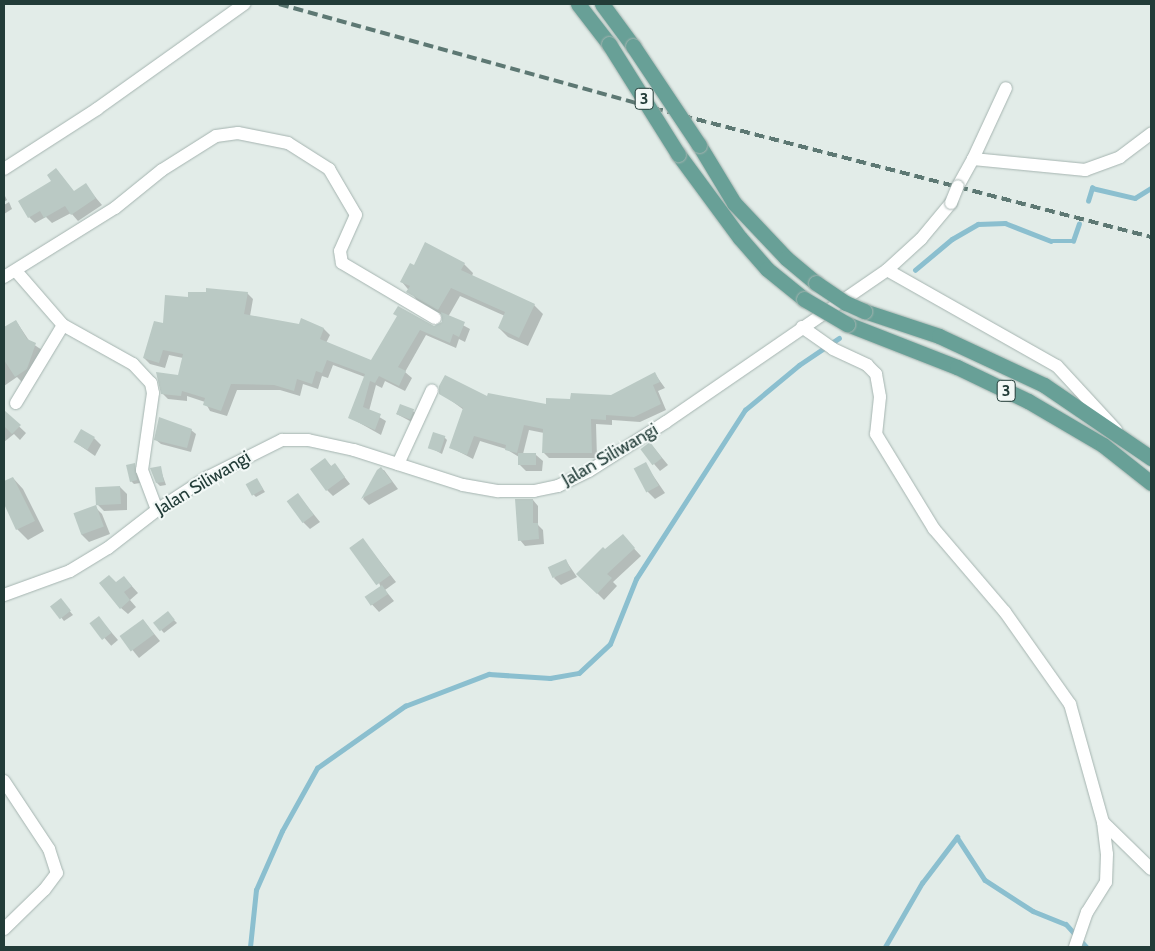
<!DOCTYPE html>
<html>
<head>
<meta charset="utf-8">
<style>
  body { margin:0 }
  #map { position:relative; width:1155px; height:951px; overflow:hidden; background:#e2ece8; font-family:Cabin,sans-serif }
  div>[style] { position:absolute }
  .shadow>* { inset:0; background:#0003; transform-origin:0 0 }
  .stream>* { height:4.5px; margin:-2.25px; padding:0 2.25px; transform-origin:2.25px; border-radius:2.25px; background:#8bbfcf }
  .building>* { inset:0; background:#bac9c4; transform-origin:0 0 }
  .roads { filter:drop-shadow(0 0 1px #a5b4b0) drop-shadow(0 0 1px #a5b4b0) }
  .street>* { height:12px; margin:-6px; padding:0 6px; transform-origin:6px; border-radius:6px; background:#fff }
  .primary>* { height:15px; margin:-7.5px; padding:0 7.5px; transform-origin:7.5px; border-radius:7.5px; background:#68a097 }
  .rail>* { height:4px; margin-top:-2px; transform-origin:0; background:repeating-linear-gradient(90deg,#5d7873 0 10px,transparent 0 15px) }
  .bridges { filter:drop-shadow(0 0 1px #a5b4b0) drop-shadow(0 0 1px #a5b4b0) }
  .street-bridge>* { height:12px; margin:-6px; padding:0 6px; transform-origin:6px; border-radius:6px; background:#fff }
  .primary-bridge>* { height:15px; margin:-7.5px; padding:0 7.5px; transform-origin:7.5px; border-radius:7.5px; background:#68a097 }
  span { translate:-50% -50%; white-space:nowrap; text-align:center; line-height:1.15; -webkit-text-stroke:4px #f2f8f6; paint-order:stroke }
  .shield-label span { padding:1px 4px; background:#f2f8f6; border:1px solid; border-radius:4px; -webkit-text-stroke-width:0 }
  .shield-label { font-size:16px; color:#223c38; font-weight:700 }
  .street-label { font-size:18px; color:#223c38 }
  .frame { position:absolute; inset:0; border:5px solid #223c38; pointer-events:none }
</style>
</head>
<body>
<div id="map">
  <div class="shadow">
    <div style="clip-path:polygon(56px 169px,74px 192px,85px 185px,102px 205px,78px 221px,71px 213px,52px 223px,46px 217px,35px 223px,29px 217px,53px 182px)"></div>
    <div style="clip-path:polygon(4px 194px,7px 200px,4px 202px)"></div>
    <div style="clip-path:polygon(9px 202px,12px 209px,4px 214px,4px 205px)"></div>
    <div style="clip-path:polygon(464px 264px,473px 273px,472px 276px,534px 305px,543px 314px,528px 346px,508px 337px,499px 328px,505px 316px,460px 296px,448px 317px,470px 329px,465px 342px,459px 339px,456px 348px,426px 335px,405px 372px,412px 378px,405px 391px,385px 381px,382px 388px,376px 385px,369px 411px,386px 421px,381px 435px,349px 417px,365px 377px,333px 365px,328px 378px,322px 376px,318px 389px,303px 384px,300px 396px,280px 390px,237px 390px,227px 416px,210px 411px,205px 402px,187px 396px,187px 401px,168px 399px,162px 393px,179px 376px,183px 358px,169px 355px,165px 368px,150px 364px,144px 358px,165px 325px,190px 299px,247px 293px,253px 299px,250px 316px,300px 325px,302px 320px,324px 329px,330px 335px,326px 343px,372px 361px,398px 317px,434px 327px,444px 322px,442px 315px,417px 300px,402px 282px,415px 266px)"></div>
    <div style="clip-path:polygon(16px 321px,30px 342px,42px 350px,22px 382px,17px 377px,4px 386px,4px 328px)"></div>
    <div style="clip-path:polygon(655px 374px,665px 388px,658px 391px,666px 410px,640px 422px,612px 420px,612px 425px,596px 424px,597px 458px,549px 458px,543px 452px,544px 433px,529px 430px,523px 454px,536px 455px,543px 461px,542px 471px,526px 471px,519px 464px,519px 457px,506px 449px,480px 441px,473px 459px,450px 447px,464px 410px,441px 393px,547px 406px,611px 396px)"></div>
    <div style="left:401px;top:405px;width:17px;height:10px;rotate:28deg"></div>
    <div style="clip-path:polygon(4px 412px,26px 433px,20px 440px,14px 434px,4px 442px)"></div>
    <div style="clip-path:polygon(191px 430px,196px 434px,191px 452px,161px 444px,156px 440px)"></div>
    <div style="clip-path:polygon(444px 437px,447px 440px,442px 454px,429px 447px)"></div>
    <div style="clip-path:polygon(94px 438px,101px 445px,95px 456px,75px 442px)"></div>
    <div style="clip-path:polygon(650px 443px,668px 465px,660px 471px,654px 464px)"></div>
    <div style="clip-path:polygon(325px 460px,332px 467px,335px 465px,350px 484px,333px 496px,327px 490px)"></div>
    <div style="clip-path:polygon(645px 464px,665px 493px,655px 499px,648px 492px)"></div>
    <div style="clip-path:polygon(134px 465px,140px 483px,134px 484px,131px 481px)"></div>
    <div style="clip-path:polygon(160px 468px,166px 485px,160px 486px,157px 483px)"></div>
    <div style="clip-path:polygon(384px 470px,398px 489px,369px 505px,363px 499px,378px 471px)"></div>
    <div style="clip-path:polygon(13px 478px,23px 489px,44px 531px,28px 540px,17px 529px,4px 502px,4px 482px)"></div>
    <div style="clip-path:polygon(257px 480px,265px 492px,256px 497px,253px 494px)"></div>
    <div style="clip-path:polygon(120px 487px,127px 494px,127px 510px,104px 511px,97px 504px)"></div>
    <div style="clip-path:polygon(298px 495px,320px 522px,310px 529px,303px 522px)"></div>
    <div style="clip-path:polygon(533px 500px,538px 506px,538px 525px,543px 530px,544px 544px,525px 546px,520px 540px)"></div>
    <div style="clip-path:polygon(95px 507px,102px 514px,110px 534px,89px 542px,82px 535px,75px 514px)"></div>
    <div style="clip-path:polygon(363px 540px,396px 582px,385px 590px,394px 601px,379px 612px,366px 598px,381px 588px)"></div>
    <div style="clip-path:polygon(629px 543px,641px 556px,613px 582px,617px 586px,604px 600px,578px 574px,605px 550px)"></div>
    <div style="clip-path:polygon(566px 561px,577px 577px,561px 585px,554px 578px)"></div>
    <div style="clip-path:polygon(116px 583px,130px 584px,138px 593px,130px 600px,136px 607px,128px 614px,121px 608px)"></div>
    <div style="clip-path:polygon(63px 603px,73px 615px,64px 621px,52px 606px)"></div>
    <div style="clip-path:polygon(170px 616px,177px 623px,164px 633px,155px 623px)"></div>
    <div style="left:99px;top:618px;width:29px;height:9px;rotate:49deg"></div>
    <div style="left:143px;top:620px;width:27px;height:27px;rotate:51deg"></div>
  </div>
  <div class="stream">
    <div style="left:1088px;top:201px;width:14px;rotate:-73deg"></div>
    <div style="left:1092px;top:188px;width:44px;rotate:13.1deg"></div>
    <div style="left:1135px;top:198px;width:19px;rotate:-32deg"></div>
    <div style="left:915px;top:270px;width:48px;rotate:-40deg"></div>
    <div style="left:952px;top:239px;width:30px;rotate:-30deg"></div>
    <div style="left:978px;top:224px;width:27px;rotate:-2deg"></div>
    <div style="left:1005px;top:223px;width:49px;rotate:21.4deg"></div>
    <div style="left:1051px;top:241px;width:22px"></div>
    <div style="left:1073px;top:241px;width:18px;rotate:-71deg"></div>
    <div style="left:250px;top:947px;width:57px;rotate:-84deg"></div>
    <div style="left:256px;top:890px;width:64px;rotate:-66.2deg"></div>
    <div style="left:282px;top:831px;width:72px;rotate:-60.9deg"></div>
    <div style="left:317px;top:768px;width:108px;rotate:-35.2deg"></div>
    <div style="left:405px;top:706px;width:90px;rotate:-20.9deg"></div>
    <div style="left:489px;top:674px;width:61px;rotate:3.8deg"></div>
    <div style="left:550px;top:678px;width:29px;rotate:-10deg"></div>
    <div style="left:579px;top:673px;width:42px;rotate:-43.1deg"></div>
    <div style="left:610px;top:644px;width:70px;rotate:-68.2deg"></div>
    <div style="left:636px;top:579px;width:201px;rotate:-57.2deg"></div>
    <div style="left:745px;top:410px;width:70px;rotate:-39.8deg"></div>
    <div style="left:799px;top:365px;width:48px;rotate:-34deg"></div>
    <div style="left:885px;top:947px;width:74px;rotate:-60deg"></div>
    <div style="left:922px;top:883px;width:58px;rotate:-52.7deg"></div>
    <div style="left:957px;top:837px;width:51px;rotate:56.9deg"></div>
    <div style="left:985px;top:880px;width:57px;rotate:32.9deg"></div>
    <div style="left:1033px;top:911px;width:35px;rotate:22deg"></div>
    <div style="left:1066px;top:924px;width:31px;rotate:48deg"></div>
  </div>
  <div class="building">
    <div style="clip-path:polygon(56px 168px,74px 191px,86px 183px,96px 198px,71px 215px,65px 206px,44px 218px,40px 211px,28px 218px,18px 201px,51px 181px,47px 175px)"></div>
    <div style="clip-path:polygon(425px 242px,465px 263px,461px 270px,535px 304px,519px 338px,498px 328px,505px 312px,451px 288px,438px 310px,406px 292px,410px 286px,400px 282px,410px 263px,414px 265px)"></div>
    <div style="clip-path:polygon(206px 288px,248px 292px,244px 314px,299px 324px,301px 318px,324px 328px,320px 339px,371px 360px,397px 316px,393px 314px,398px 306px,434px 326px,442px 322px,441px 312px,465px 322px,459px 337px,453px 334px,450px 343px,420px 330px,398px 367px,406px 371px,399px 386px,379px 376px,375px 383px,370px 381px,363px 407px,381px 414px,375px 430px,348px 418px,365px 374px,327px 360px,322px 373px,316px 371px,312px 384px,297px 379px,294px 391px,274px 385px,231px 384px,221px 411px,203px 405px,205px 398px,182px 391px,181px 396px,161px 394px,156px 372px,178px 375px,183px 354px,163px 350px,159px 363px,143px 358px,154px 321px,163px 323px,165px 295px,188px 297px,188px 292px,206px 292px)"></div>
    <div style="clip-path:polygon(16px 320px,27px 339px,36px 343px,27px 369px,15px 377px,4px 360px,4px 327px)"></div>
    <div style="clip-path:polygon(655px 372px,660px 382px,653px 385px,661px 404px,634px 417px,606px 415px,606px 420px,591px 419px,592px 453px,542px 453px,543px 429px,524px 425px,517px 453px,505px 450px,506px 445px,474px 436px,467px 455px,449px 448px,463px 408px,439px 394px,439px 386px,445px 375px,487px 396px,488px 393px,546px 404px,546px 398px,570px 399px,571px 393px,611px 395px)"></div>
    <div style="left:400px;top:404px;width:15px;height:11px;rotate:20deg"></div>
    <div style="clip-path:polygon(4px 410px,21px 425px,12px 434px,4px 426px)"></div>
    <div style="clip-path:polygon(159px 417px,192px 429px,187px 448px,154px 440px)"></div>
    <div style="left:81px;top:429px;width:16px;height:15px;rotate:30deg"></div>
    <div style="left:433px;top:432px;width:13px;height:17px;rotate:18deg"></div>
    <div style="left:650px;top:442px;width:20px;height:12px;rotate:53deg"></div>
    <div style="left:518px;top:453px;width:18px;height:12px"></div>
    <div style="clip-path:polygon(325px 458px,331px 466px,335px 463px,345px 477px,326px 491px,310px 469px)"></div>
    <div style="left:646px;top:462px;width:27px;height:14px;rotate:62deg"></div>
    <div style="clip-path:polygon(135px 463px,137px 480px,130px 482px,126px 465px)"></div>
    <div style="clip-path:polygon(161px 466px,164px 482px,156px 483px,150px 468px)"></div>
    <div style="clip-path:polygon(381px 467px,392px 482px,361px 499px,377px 470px)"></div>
    <div style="clip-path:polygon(13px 477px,35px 521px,16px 530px,4px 504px,4px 481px)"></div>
    <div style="left:257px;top:478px;width:13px;height:13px;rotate:61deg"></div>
    <div style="left:120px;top:486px;width:18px;height:25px;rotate:87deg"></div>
    <div style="left:298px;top:493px;width:27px;height:14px;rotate:54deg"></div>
    <div style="clip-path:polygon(515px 499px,533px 499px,533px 523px,538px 523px,539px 539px,518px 541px)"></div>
    <div style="left:96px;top:505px;width:23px;height:24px;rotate:70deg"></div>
    <div style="clip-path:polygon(623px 534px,635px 548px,607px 574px,612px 578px,597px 594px,576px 574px,603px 547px,605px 549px)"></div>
    <div style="left:363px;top:538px;width:46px;height:17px;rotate:54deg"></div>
    <div style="left:566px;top:559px;width:12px;height:20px;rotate:66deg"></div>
    <div style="clip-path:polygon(109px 575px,116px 582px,124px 576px,132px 586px,124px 592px,130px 600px,120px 609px,99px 583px)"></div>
    <div style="left:382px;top:585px;width:11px;height:21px;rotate:56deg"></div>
    <div style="left:61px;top:598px;width:16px;height:14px;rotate:52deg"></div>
    <div style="left:168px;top:611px;width:11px;height:19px;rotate:52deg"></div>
    <div style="left:99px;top:616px;width:21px;height:12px;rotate:53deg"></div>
    <div style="left:143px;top:619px;width:19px;height:29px;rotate:54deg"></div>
  </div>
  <div class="roads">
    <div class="street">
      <div style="left:973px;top:159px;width:78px;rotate:-65.1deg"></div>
      <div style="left:4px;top:169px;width:111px;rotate:-32.8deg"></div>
      <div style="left:97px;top:109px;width:181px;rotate:-35.5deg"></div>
      <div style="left:958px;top:186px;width:31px;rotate:-61deg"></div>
      <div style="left:973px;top:159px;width:113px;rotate:5.6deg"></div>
      <div style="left:1085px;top:170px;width:37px;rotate:-20deg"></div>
      <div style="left:1120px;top:157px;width:39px;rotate:-37deg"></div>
      <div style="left:887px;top:270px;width:195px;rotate:29.5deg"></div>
      <div style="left:1057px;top:366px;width:87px;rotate:47.3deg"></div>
      <div style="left:16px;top:271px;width:72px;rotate:49deg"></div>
      <div style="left:63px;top:325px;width:80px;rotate:29.1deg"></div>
      <div style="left:133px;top:364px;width:26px;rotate:47deg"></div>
      <div style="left:151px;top:383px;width:10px;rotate:79deg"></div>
      <div style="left:153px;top:393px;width:78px;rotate:98.1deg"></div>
      <div style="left:142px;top:470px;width:43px;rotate:69.4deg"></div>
      <div style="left:4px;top:277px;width:131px;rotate:-31.9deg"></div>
      <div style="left:115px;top:208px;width:60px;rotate:-39deg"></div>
      <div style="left:162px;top:170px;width:64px;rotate:-32.2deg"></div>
      <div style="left:216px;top:136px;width:22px;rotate:-8deg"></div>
      <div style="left:238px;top:133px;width:51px;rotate:11.3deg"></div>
      <div style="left:288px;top:143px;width:49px;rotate:32.4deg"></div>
      <div style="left:329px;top:169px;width:53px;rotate:59.6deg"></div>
      <div style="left:356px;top:215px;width:39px;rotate:114deg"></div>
      <div style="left:340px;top:251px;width:12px;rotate:81deg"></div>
      <div style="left:342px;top:263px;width:108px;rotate:30.6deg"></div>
      <div style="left:802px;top:327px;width:38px;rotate:35deg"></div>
      <div style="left:833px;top:349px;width:38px;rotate:25deg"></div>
      <div style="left:867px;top:365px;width:13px;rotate:45deg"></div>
      <div style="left:876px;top:374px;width:23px;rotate:80deg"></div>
      <div style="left:880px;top:397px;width:37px;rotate:96deg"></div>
      <div style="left:876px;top:434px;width:111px;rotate:58.6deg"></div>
      <div style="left:934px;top:529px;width:109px;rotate:49.5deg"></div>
      <div style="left:1005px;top:612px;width:113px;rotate:54.8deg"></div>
      <div style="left:1070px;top:704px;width:123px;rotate:74.4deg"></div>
      <div style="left:1103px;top:822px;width:32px;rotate:83deg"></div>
      <div style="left:1107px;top:854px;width:28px;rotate:92deg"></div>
      <div style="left:1106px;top:882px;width:36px;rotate:122deg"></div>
      <div style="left:1087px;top:912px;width:37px;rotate:109deg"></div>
      <div style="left:16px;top:403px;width:91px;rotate:-58.9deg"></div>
      <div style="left:398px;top:464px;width:81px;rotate:-65.3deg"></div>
      <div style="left:4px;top:595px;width:70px;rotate:-20deg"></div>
      <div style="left:70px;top:571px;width:44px;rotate:-31.2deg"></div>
      <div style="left:108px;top:548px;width:62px;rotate:-37.8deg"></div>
      <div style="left:157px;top:510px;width:61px;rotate:-32.9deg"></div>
      <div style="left:208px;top:477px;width:83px;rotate:-26.6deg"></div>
      <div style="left:282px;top:440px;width:26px"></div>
      <div style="left:308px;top:440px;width:47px;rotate:12.3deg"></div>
      <div style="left:354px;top:450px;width:114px;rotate:17.8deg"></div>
      <div style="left:463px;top:485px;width:36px;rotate:10deg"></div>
      <div style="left:498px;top:491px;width:36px"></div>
      <div style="left:534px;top:491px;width:25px;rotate:-12deg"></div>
      <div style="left:558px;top:486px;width:34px;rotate:-26deg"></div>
      <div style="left:589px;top:471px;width:91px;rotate:-32.5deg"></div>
      <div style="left:666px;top:422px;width:268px;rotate:-34.5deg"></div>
      <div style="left:887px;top:270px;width:46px;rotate:-42.4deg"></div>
      <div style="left:921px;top:239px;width:47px;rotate:-50.2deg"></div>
      <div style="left:4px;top:781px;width:82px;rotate:56.5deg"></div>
      <div style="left:49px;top:849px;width:25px;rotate:72deg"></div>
      <div style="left:57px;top:873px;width:21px;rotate:127deg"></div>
      <div style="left:44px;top:890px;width:56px;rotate:135.7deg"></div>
      <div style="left:1103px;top:822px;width:67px;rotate:44.4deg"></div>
    </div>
    <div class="primary">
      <div style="left:578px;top:4px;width:51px;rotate:52.2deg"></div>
      <div style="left:602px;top:4px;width:52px;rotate:53.6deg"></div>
      <div style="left:699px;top:145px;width:68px;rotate:58.9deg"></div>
      <div style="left:734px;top:203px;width:76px;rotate:46.6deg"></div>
      <div style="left:786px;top:258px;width:39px;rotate:40deg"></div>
      <div style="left:678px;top:154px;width:104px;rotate:53.6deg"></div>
      <div style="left:740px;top:238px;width:41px;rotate:48.9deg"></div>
      <div style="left:767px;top:269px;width:48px;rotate:39deg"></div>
      <div style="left:864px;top:311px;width:79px;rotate:18.4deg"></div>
      <div style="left:939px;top:336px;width:116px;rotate:25deg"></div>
      <div style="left:1044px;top:385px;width:130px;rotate:34.3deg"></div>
      <div style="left:847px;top:324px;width:118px;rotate:21.4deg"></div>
      <div style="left:957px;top:367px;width:79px;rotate:25.6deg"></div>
      <div style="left:1028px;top:401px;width:87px;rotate:30.4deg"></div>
      <div style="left:1103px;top:445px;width:61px;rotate:38.4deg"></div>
    </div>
  </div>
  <div class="rail">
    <div style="left:279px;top:4px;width:388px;rotate:15.5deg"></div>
    <div style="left:653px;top:108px;width:514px;rotate:14.52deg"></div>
  </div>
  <div class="bridges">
    <div class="street-bridge">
      <div style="left:951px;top:203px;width:18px;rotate:-68deg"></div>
    </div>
    <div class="primary-bridge">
      <div style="left:609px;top:44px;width:130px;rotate:57.9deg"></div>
      <div style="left:633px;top:46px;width:119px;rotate:56.3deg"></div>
      <div style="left:816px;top:283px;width:36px;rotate:34deg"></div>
      <div style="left:846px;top:303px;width:20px;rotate:24deg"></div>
      <div style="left:804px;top:299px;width:50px;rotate:30.2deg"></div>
    </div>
  </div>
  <div class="shield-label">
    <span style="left:644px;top:99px">3</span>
    <span style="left:1006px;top:391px">3</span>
  </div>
  <div class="street-label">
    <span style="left:610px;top:455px;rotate:-30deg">Jalan Siliwangi</span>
    <span style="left:203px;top:483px;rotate:-31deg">Jalan Siliwangi</span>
  </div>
  <div class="frame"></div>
</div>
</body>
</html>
